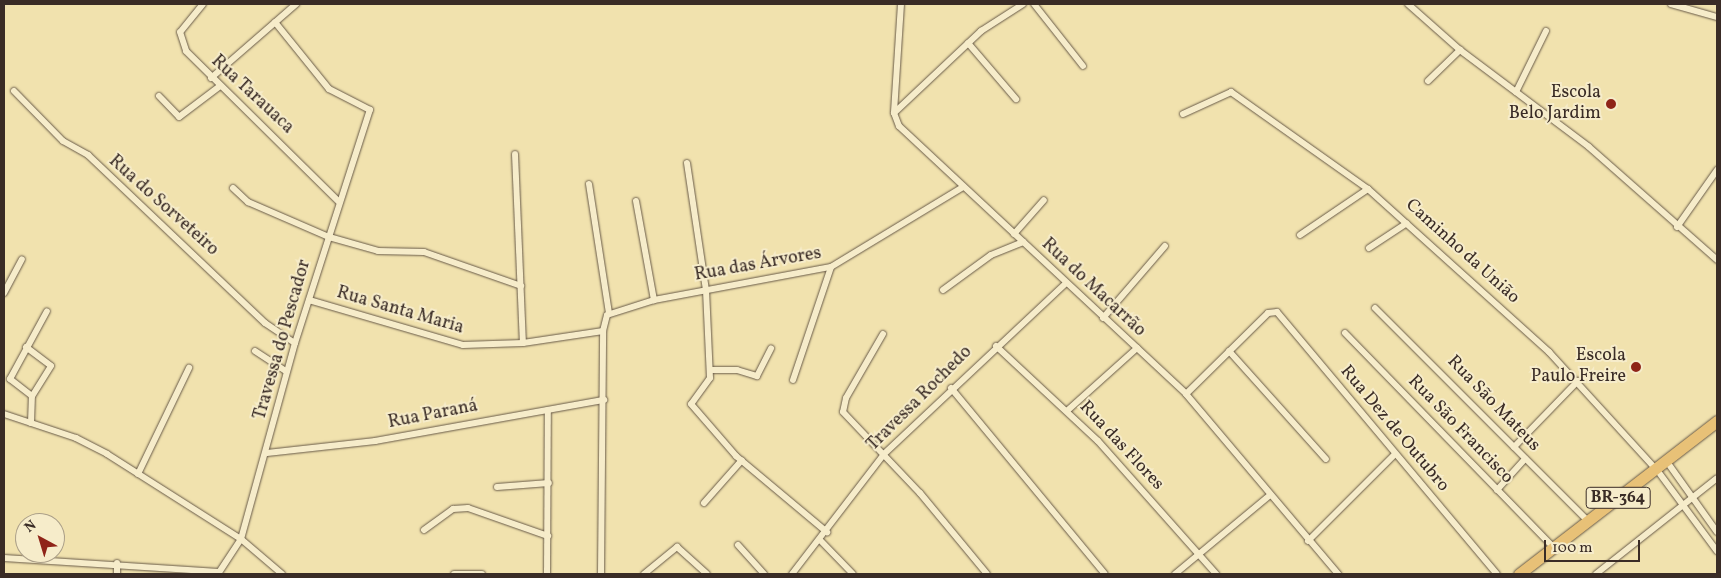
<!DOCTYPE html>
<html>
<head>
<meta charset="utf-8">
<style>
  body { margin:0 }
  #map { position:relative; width:1721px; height:578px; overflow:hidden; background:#f1e2ae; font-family:Vollkorn,serif }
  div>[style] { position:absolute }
  .roads { filter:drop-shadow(0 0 1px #685a48) drop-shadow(0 0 1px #685a48) }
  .street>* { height:6px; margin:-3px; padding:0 3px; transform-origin:3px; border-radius:3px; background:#f6ecca }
  .highway>* { height:11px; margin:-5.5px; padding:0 5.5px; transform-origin:5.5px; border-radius:5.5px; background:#e8c177 }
  .dots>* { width:14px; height:14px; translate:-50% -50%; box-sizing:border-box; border:2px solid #f6ecca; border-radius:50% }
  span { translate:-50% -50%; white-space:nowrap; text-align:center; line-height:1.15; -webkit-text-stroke:4px #f6ecca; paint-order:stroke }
  .shield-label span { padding:1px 4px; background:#f6ecca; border:1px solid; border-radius:4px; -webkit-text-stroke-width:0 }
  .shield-label { font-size:16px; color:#3a2c26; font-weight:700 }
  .poi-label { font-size:18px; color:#3a2c26 }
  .right { translate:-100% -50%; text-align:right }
  .street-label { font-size:18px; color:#3a2c26 }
  .frame { position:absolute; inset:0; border:5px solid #3a2c26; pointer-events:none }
  .north { position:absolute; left:15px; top:513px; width:50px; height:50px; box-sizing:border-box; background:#f6ecca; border:1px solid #ab9f88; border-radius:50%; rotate:321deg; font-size:14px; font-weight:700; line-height:20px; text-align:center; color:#3a2c26 }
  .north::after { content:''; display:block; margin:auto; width:18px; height:22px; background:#8f2418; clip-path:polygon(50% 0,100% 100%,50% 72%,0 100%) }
  .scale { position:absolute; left:1544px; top:540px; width:96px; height:22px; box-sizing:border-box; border:2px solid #3a2c26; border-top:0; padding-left:6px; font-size:15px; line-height:18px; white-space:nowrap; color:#3a2c26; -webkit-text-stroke:4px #f6ecca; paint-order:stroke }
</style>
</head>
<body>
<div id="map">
  <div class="roads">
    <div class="street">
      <div style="left:203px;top:4px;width:36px;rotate:129deg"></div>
      <div style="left:180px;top:32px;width:20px;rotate:72deg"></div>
      <div style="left:186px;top:51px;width:214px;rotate:44.6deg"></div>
      <div style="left:901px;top:4px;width:109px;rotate:93.7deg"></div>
      <div style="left:894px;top:113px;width:14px;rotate:69deg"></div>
      <div style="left:899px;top:126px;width:393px;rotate:43deg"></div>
      <div style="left:1186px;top:394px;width:236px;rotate:49.8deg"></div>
      <div style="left:1034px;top:4px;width:79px;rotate:51.7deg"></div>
      <div style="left:1408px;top:4px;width:69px;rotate:41.5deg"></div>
      <div style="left:1460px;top:50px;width:161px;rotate:36.9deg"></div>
      <div style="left:1589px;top:147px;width:171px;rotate:41.4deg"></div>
      <div style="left:1671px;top:4px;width:48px;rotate:15.8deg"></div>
      <div style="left:968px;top:43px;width:74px;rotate:49.4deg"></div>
      <div style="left:211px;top:78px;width:113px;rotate:-41deg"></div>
      <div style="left:1428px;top:81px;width:45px;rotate:-44.1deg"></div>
      <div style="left:14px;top:91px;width:70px;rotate:45.6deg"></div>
      <div style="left:63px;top:141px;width:29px;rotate:29deg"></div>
      <div style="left:88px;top:155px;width:244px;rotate:43.5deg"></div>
      <div style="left:265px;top:323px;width:36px;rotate:34deg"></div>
      <div style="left:1516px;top:92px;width:68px;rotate:-63.8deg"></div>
      <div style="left:159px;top:96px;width:29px;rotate:46deg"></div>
      <div style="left:179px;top:117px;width:51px;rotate:-37.1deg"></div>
      <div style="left:894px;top:113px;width:120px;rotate:-43.3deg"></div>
      <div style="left:981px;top:31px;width:50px;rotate:-32.7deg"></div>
      <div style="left:1183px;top:114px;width:53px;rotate:-24.6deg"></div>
      <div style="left:1231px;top:92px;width:168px;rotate:35.3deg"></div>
      <div style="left:1368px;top:189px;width:244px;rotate:42deg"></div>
      <div style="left:1549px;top:352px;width:157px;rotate:47.6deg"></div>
      <div style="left:515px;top:154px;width:189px;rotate:87.6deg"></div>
      <div style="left:687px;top:163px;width:128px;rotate:81.5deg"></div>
      <div style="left:706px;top:290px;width:88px;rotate:87.4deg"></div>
      <div style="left:710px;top:378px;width:32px;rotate:126deg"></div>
      <div style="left:691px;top:404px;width:69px;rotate:49.1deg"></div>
      <div style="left:736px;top:456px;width:119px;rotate:39.9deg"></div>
      <div style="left:589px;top:184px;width:131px;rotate:81.2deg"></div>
      <div style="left:233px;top:188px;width:21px;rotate:43deg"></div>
      <div style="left:248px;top:202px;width:88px;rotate:23.4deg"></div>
      <div style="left:329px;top:237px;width:51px;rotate:15.9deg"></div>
      <div style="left:378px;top:251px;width:46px;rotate:1.2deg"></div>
      <div style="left:424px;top:252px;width:103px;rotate:19.3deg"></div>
      <div style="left:636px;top:201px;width:101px;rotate:79.7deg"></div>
      <div style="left:1677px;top:227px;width:70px;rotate:-54.9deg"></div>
      <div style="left:1014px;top:234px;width:45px;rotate:-48.6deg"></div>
      <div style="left:1300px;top:235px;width:82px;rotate:-34.1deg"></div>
      <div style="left:1369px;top:248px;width:45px;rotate:-33.3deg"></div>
      <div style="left:943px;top:290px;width:59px;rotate:-36.1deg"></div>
      <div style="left:991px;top:255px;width:35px;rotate:-22deg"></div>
      <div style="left:4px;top:293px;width:38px;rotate:-62deg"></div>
      <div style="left:309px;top:300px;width:160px;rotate:16.3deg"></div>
      <div style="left:463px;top:345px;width:60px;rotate:-1.9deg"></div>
      <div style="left:523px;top:343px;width:81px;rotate:-8.5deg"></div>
      <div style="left:1375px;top:308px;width:301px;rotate:45deg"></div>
      <div style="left:1103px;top:318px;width:95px;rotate:-49.3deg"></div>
      <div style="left:1345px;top:333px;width:298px;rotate:45.8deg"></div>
      <div style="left:883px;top:334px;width:74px;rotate:120deg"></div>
      <div style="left:846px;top:398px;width:14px;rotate:102deg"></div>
      <div style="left:843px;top:412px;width:112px;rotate:46.5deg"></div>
      <div style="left:920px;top:493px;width:105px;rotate:50.4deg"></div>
      <div style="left:996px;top:346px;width:139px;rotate:43deg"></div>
      <div style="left:1098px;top:441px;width:178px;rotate:48.4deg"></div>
      <div style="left:26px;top:347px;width:31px;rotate:37deg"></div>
      <div style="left:51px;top:366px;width:36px;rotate:122deg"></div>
      <div style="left:255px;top:351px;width:37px;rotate:33deg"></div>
      <div style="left:1229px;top:351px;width:145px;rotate:48.1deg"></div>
      <div style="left:710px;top:370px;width:27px"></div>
      <div style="left:737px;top:370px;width:21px;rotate:17deg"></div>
      <div style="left:757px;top:376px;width:31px;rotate:-63deg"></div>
      <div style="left:793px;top:380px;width:119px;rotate:-71.4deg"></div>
      <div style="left:951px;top:388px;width:241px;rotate:50.4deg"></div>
      <div style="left:1186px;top:394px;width:115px;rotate:-44.6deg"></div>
      <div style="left:1268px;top:313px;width:9px;rotate:-6deg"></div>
      <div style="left:1277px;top:312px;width:342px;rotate:50deg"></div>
      <div style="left:32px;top:396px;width:28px;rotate:-142deg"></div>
      <div style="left:10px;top:379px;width:77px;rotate:-61.4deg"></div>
      <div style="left:1068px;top:410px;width:93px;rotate:-41.9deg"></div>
      <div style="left:4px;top:414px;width:76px;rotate:18.4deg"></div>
      <div style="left:76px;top:438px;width:35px;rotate:27deg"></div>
      <div style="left:107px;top:454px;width:159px;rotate:32.4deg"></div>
      <div style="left:241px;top:539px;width:54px;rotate:40.5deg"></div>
      <div style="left:31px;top:423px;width:27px;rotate:-88deg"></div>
      <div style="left:1514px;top:447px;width:92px;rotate:-45.9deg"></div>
      <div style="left:267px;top:453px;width:109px;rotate:-6.3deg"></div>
      <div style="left:375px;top:441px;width:233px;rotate:-10.2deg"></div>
      <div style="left:1670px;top:466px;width:81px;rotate:54.5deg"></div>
      <div style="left:138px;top:474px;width:118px;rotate:-64.3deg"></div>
      <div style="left:1660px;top:474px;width:96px;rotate:53.5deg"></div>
      <div style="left:497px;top:487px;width:52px;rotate:-4.4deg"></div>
      <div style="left:1497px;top:490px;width:42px;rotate:-47.9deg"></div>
      <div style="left:704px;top:503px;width:57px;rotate:-48.5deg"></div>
      <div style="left:424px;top:530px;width:36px;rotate:-36deg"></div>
      <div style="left:453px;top:509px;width:15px;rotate:-4deg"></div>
      <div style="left:468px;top:508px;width:85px;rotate:19.3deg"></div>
      <div style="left:820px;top:540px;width:47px;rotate:45.9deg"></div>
      <div style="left:1308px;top:541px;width:123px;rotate:-45deg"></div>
      <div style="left:738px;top:545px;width:39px;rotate:48deg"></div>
      <div style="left:4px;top:558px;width:215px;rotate:3.7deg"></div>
      <div style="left:117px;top:574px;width:11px;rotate:-90deg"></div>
      <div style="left:218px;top:574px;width:42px;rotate:-56.7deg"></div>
      <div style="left:241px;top:539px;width:203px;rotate:-74.6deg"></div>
      <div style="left:295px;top:343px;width:245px;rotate:-72.2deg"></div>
      <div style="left:370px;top:110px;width:46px;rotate:-152.9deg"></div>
      <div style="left:329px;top:89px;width:86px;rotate:-128.9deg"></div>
      <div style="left:454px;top:574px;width:28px"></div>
      <div style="left:547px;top:574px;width:164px;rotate:-89.7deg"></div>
      <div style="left:601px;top:574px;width:243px;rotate:-89.5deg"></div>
      <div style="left:603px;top:331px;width:16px;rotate:-76deg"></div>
      <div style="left:607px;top:315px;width:49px;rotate:-17.7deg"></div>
      <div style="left:654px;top:300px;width:180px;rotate:-10.6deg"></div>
      <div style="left:831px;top:267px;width:154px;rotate:-31.2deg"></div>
      <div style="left:644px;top:574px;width:43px;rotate:-39.3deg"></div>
      <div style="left:677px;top:547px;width:40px;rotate:42deg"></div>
      <div style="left:792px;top:574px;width:151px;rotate:-52.5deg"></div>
      <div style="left:884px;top:454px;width:250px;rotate:-43.2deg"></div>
      <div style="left:1175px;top:574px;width:124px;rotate:-39.7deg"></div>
      <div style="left:1596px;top:574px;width:154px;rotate:-38.4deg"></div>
    </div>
    <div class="highway">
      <div style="left:1519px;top:574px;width:250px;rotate:-37.7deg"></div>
    </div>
  </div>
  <div class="dots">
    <div style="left:1611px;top:104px;background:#8f2418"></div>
    <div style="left:1636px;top:367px;background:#8f2418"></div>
  </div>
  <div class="shield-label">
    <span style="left:1618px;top:498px">BR-364</span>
  </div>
  <div class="poi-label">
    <span class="right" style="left:1601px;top:104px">Escola<br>Belo Jardim</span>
    <span class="right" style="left:1626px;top:367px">Escola<br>Paulo Freire</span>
  </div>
  <div class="street-label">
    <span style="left:252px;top:95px;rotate:43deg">Rua Tarauaca</span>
    <span style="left:163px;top:206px;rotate:42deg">Rua do Sorveteiro</span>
    <span style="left:1462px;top:252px;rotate:42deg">Caminho da União</span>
    <span style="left:758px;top:265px;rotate:-10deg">Rua das Árvores</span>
    <span style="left:1093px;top:288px;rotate:43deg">Rua do Macarrão</span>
    <span style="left:400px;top:311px;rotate:16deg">Rua Santa Maria</span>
    <span style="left:283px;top:340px;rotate:-74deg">Travessa do Pescador</span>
    <span style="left:920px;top:399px;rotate:-45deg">Travessa Rochedo</span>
    <span style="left:1493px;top:404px;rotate:46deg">Rua São Mateus</span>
    <span style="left:433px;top:415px;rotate:-11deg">Rua Paraná</span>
    <span style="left:1394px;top:429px;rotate:50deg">Rua Dez de Outubro</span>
    <span style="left:1460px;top:430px;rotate:46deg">Rua São Francisco</span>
    <span style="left:1121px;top:446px;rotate:47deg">Rua das Flores</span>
  </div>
  <div class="frame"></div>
  <div class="north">N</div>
  <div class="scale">100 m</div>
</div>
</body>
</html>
